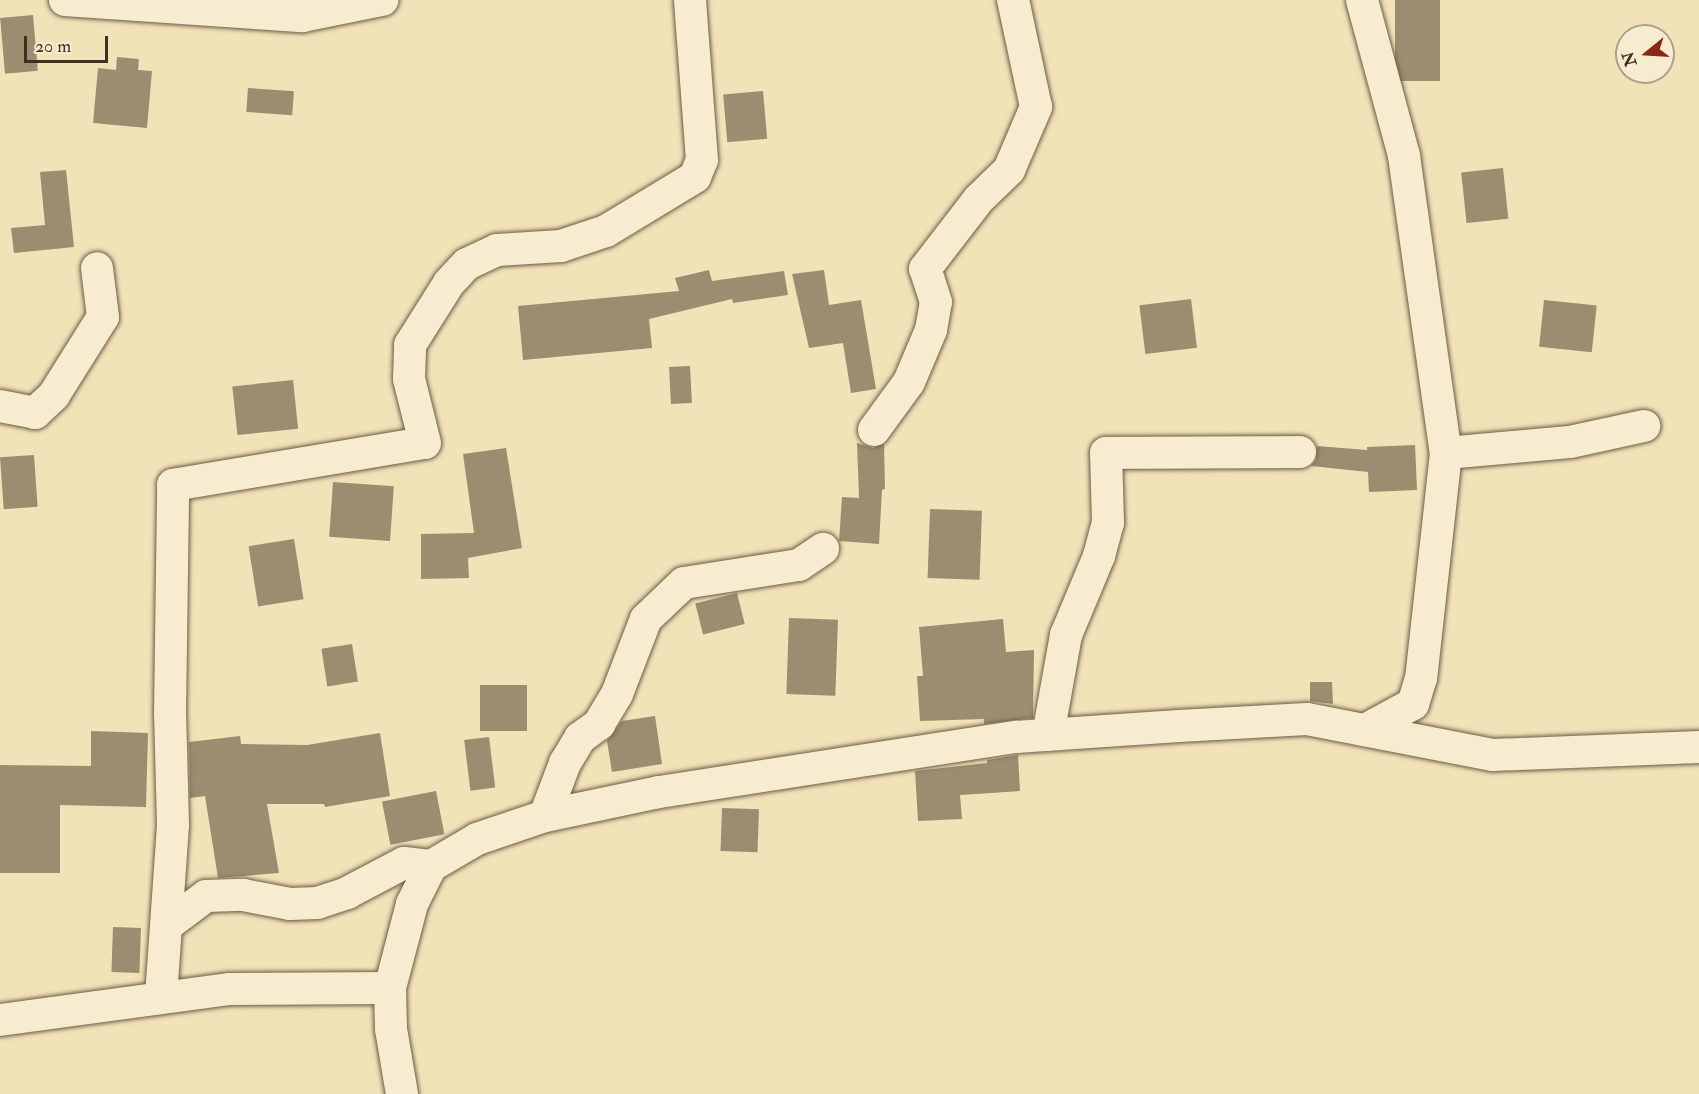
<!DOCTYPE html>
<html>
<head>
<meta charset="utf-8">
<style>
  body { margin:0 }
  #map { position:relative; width:1699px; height:1094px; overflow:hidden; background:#f2e2b7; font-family:"IM FELL Double Pica",serif }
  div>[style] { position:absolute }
  .building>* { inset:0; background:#9b8d6f; transform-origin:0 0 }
  .roads { filter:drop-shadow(0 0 2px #6a5c47) drop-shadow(0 0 2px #6a5c47) }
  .minor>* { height:32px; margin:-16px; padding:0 16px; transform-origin:16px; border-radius:16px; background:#f7ecd0 }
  span { translate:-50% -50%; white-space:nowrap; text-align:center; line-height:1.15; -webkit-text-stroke:4.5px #f7ecd0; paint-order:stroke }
  .north { position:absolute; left:1615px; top:24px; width:60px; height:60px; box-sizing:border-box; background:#f7ecd0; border:2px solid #aca18a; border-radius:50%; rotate:252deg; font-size:16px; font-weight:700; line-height:24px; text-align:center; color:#3c3022 }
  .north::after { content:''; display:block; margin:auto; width:21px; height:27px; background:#8f2418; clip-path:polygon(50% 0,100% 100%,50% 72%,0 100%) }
  .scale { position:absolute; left:24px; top:36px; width:84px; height:27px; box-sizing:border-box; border:3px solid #3c3022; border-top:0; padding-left:8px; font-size:18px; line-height:21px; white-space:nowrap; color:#3c3022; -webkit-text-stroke:4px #f7ecd0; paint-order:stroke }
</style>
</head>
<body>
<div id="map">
  <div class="building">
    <div style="left:1395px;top:0;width:45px;height:81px"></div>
    <div style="left:33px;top:15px;width:56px;height:33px;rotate:85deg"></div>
    <div style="clip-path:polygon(117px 57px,139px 59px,138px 70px,152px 71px,147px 128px,93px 123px,98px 68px,116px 70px)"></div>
    <div style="left:248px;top:88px;width:46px;height:24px;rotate:4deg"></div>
    <div style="left:763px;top:91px;width:48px;height:40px;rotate:85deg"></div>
    <div style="left:1503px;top:168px;width:51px;height:42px;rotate:84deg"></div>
    <div style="clip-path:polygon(66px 170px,74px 247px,14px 253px,11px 228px,45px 225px,40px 172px)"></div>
    <div style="clip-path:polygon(709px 270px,712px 281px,784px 271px,788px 295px,733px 303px,732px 299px,649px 319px,652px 348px,523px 360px,518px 306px,679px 291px,675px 278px)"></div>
    <div style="clip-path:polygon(824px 270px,829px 305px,861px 300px,876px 389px,851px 393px,843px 343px,809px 348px,792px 274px)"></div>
    <div style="left:1191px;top:299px;width:49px;height:52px;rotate:83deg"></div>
    <div style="left:1544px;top:300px;width:53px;height:47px;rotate:6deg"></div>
    <div style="left:690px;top:366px;width:37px;height:21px;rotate:87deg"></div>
    <div style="left:293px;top:380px;width:49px;height:61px;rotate:84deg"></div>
    <div style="clip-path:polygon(857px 443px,873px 448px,884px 444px,885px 489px,882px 490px,879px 544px,839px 541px,842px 497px,859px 498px)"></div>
    <div style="clip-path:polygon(1415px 445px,1417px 490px,1369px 492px,1368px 472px,1311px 466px,1316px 460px,1317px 446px,1367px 450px,1367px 447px)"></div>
    <div style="clip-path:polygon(506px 448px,522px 548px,468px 558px,469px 578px,421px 579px,421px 534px,474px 533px,463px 454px)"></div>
    <div style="left:34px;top:455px;width:52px;height:34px;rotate:86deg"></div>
    <div style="left:333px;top:482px;width:61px;height:55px;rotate:4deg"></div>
    <div style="left:930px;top:509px;width:52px;height:69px;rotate:2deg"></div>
    <div style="left:294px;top:539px;width:61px;height:46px;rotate:81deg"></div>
    <div style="left:737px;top:593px;width:32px;height:43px;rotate:76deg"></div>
    <div style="left:789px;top:618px;width:49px;height:76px;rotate:2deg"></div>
    <div style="clip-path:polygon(1003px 619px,1006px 652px,1034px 650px,1033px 718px,984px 724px,984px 719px,920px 721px,917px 676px,923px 676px,919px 627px)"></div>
    <div style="left:352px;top:644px;width:38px;height:31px;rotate:81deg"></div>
    <div style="clip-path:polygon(1310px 682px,1332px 682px,1333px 704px,1310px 701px)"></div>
    <div style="left:480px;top:685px;width:47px;height:46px"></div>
    <div style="clip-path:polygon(655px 716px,662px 764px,612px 772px,607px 741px,622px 721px)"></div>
    <div style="clip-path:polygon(91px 731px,148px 733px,146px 807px,60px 805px,60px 873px,0 873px,0 765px,91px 766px)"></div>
    <div style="clip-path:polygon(380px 733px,390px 796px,325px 807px,324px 804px,267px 804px,279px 873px,218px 878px,205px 796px,190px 798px,189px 742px,240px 736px,241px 744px,307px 745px)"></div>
    <div style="left:489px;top:737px;width:51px;height:25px;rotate:83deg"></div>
    <div style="clip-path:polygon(1018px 755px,1020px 791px,960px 795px,962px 819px,918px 821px,915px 771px,987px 763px,987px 760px)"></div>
    <div style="left:436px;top:791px;width:44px;height:55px;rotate:79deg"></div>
    <div style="left:722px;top:808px;width:37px;height:43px;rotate:2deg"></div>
    <div style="left:113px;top:927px;width:28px;height:45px;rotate:2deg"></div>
  </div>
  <div class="roads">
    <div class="minor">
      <div style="left:65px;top:0;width:238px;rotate:3.9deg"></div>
      <div style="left:302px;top:16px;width:82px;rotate:-11.3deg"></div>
      <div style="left:1362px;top:0;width:162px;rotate:74.9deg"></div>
      <div style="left:1404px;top:156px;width:300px;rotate:82deg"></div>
      <div style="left:1446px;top:453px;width:226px;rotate:96.3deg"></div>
      <div style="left:1421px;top:678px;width:27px;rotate:107deg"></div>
      <div style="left:1413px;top:704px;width:55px;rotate:151.6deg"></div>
      <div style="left:0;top:406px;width:36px;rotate:11deg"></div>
      <div style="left:35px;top:413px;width:26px;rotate:-43deg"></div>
      <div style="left:54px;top:395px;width:92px;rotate:-57.9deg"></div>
      <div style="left:103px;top:317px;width:49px;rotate:-97deg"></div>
      <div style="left:874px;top:430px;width:59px;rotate:-53.9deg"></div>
      <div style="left:909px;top:382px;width:56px;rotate:-67.1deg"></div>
      <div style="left:931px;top:330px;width:28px;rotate:-80deg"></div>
      <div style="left:936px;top:302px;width:35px;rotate:-108deg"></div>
      <div style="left:925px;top:269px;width:88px;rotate:-52.4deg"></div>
      <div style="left:979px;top:199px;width:42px;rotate:-44deg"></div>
      <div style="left:1009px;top:170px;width:69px;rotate:-66.8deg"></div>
      <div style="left:1036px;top:107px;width:109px;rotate:-102.1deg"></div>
      <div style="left:1446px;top:453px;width:124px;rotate:-5.1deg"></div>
      <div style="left:1570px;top:442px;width:76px;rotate:-12.2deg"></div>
      <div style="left:1048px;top:735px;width:102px;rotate:-79.8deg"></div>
      <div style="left:1066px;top:635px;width:86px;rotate:-67.3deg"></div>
      <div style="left:1099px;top:556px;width:34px;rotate:-75deg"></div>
      <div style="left:1108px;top:523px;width:70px;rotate:-91.6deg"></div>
      <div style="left:1106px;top:453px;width:194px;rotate:-0.3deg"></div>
      <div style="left:545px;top:816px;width:57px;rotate:-69.3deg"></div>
      <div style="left:565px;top:763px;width:29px;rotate:-59deg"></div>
      <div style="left:580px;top:738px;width:24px;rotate:-36deg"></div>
      <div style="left:599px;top:724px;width:35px;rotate:-59deg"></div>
      <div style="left:617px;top:694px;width:80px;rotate:-68.9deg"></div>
      <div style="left:646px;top:619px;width:52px;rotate:-43.5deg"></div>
      <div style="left:684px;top:583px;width:116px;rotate:-8.9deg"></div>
      <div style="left:799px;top:565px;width:29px;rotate:-34deg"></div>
      <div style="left:166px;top:926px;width:50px;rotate:-36.9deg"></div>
      <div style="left:206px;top:896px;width:37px;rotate:-2deg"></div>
      <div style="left:243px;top:895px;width:48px;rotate:10.8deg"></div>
      <div style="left:290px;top:904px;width:27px;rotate:-2deg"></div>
      <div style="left:317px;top:903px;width:32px;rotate:-18deg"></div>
      <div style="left:347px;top:893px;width:64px;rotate:-27.8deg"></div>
      <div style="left:404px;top:863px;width:27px;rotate:6deg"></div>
      <div style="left:161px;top:997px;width:172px;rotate:-86deg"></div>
      <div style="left:173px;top:825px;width:111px;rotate:-91.5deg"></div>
      <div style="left:170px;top:714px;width:229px;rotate:-89.2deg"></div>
      <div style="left:173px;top:485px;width:255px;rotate:-9.5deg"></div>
      <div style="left:425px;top:443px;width:66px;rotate:-104deg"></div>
      <div style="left:409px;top:379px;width:34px;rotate:-88deg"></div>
      <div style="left:410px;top:345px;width:73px;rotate:-57.8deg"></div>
      <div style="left:449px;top:283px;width:26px;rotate:-47deg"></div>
      <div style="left:467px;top:264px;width:33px;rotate:-25deg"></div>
      <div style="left:497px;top:250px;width:64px;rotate:-3.6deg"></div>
      <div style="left:561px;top:246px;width:47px;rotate:-18.4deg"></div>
      <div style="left:606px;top:231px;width:104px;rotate:-31.2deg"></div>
      <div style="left:695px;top:177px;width:18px;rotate:-68deg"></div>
      <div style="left:702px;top:160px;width:160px;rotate:-94.3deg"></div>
      <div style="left:0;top:1020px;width:232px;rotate:-7.7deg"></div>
      <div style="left:230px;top:989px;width:160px;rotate:-0.4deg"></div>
      <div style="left:402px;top:1094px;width:66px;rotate:-99.6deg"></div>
      <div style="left:391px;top:1029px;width:41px;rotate:-91.4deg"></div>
      <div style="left:390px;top:988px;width:87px;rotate:-75.3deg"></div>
      <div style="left:412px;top:904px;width:42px;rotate:-63.4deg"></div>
      <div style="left:431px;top:866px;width:53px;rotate:-30.4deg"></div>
      <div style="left:477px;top:839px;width:72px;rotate:-18.7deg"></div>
      <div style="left:545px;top:816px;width:116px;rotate:-11.9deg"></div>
      <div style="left:659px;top:792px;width:361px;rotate:-8.8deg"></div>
      <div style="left:1016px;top:737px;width:163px;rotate:-3.9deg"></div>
      <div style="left:1179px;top:726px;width:128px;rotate:-3.1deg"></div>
      <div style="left:1307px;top:719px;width:189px;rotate:11deg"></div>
      <div style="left:1493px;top:755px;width:206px;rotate:-2.2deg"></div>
    </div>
  </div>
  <div class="north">N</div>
  <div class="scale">20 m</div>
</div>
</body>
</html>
